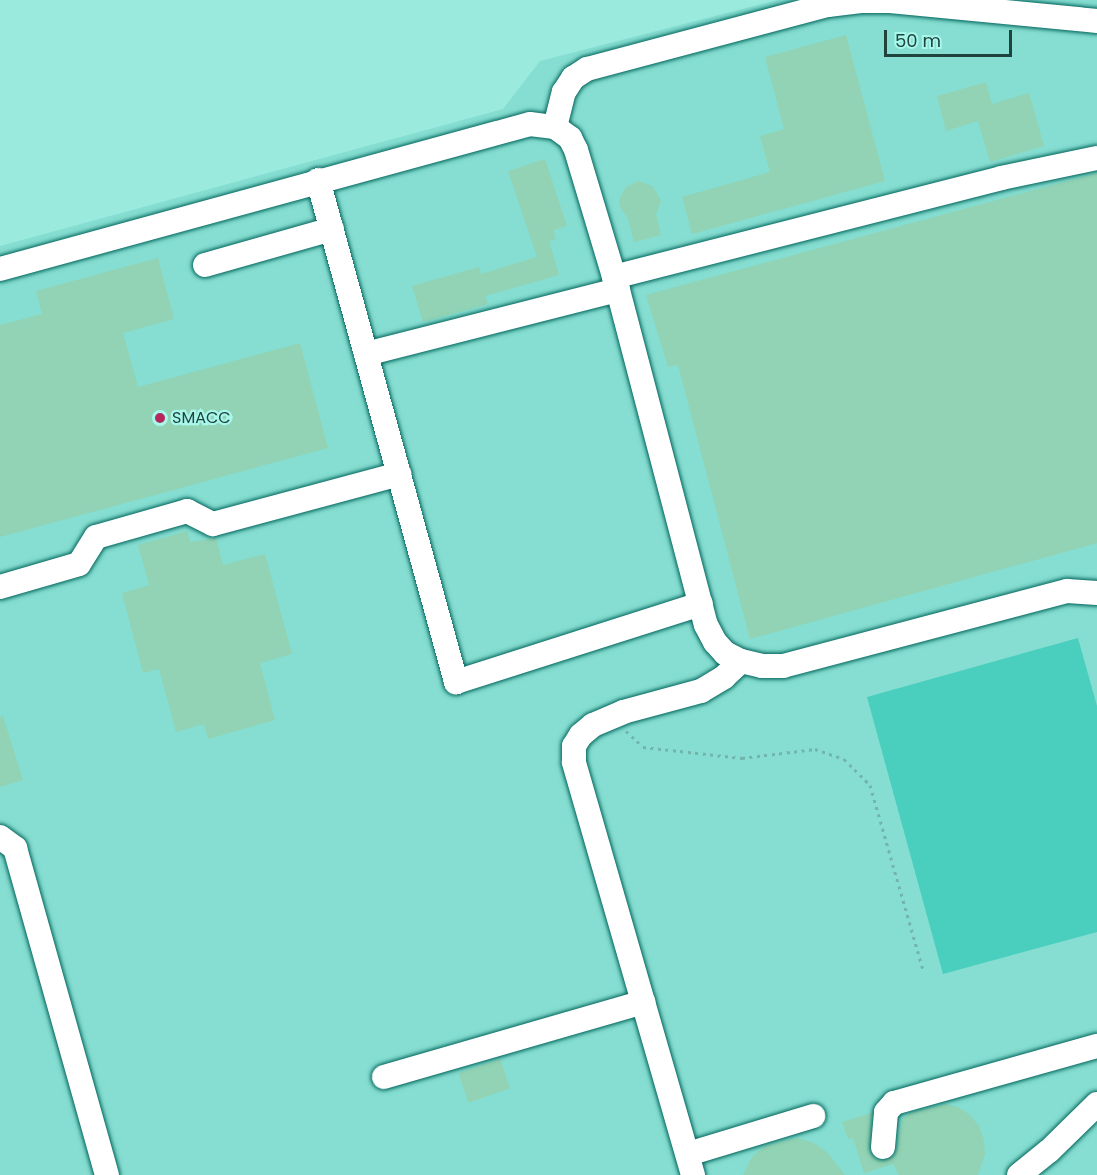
<!DOCTYPE html>
<html>
<head>
<meta charset="utf-8">
<style>
  body { margin:0 }
  #map { position:relative; width:1097px; height:1175px; overflow:hidden; background:#9aeade; font-family:Poppins,sans-serif }
  div>[style] { position:absolute }
  .built>* { inset:0; background:#85ded1 }
  .water>* { inset:0; background:#4acfbf }
  .building>* { inset:0; background:#91d3b4; transform-origin:0 0 }
  .path>* { height:3px; margin-top:-1.5px; transform-origin:0; background:repeating-linear-gradient(90deg,#73b5ab 0 3px,transparent 0 7.5px) }
  .roads { filter:drop-shadow(0 0 2px #02655c) drop-shadow(0 0 2px #02655c) }
  .minor>* { height:24px; margin:-12px; padding:0 12px; transform-origin:12px; border-radius:12px; background:#fff }
  .dots>* { width:16px; height:16px; translate:-50% -50%; box-sizing:border-box; border:3px solid #a7f7eb; border-radius:50% }
  span { translate:-50% -50%; white-space:nowrap; text-align:center; line-height:1.15; -webkit-text-stroke:4.5px #a7f7eb; paint-order:stroke }
  .poi-label { font-size:16px; color:#21433e }
  .left { translate:0 -50%; text-align:left }
  .scale { position:absolute; left:884px; top:30px; width:128px; height:27px; box-sizing:border-box; border:3px solid #21433e; border-top:0; padding-left:8px; font-size:18px; line-height:21px; white-space:nowrap; color:#21433e; -webkit-text-stroke:4px #a7f7eb; paint-order:stroke }
</style>
</head>
<body>
<div id="map">
  <div class="built">
    <div style="clip-path:polygon(778px 0,1097px 0,1097px 1175px,0 1175px,0 246px,503px 109px,540px 61px)"></div>
  </div>
  <div class="water">
    <div style="clip-path:polygon(1078px 638px,1097px 706px,1097px 932px,943px 974px,867px 697px)"></div>
  </div>
  <div class="building">
    <div style="clip-path:polygon(846px 35px,885px 181px,692px 234px,682px 197px,770px 172px,760px 136px,784px 129px,765px 57px)"></div>
    <div style="clip-path:polygon(986px 82px,992px 104px,1029px 93px,1044px 146px,990px 162px,978px 121px,946px 131px,937px 96px)"></div>
    <div style="clip-path:polygon(545px 159px,567px 226px,553px 230px,556px 239px,549px 241px,559px 275px,485px 296px,488px 304px,423px 322px,412px 286px,479px 267px,481px 274px,537px 257px,508px 171px)"></div>
    <div style="clip-path:polygon(1097px 173px,1097px 543px,750px 639px,678px 365px,668px 367px,646px 295px)"></div>
    <div style="clip-path:polygon(639px 181px,652px 186px,661px 200px,656px 214px,661px 235px,634px 242px,628px 219px,620px 207px,619px 200px,626px 187px)"></div>
    <div style="clip-path:polygon(158px 258px,174px 319px,123px 333px,138px 387px,300px 343px,328px 448px,0 537px,0 325px,42px 314px,36px 291px)"></div>
    <div style="clip-path:polygon(187px 531px,190px 542px,216px 538px,223px 565px,265px 554px,292px 654px,260px 663px,275px 720px,208px 739px,204px 724px,176px 732px,159px 669px,143px 673px,122px 593px,149px 585px,138px 545px)"></div>
    <div style="clip-path:polygon(3px 716px,23px 780px,0 787px,0 717px)"></div>
    <div style="left:500px;top:1059px;width:31px;height:44px;rotate:71deg"></div>
    <div style="clip-path:polygon(945px 1104px,958px 1107px,970px 1115px,979px 1126px,984px 1140px,985px 1154px,978px 1175px,899px 1175px,893px 1164px,864px 1173px,853px 1138px,848px 1139px,842px 1122px,872px 1113px,870px 1152px,875px 1159px,882px 1161px,895px 1155px,902px 1120px,910px 1113px)"></div>
    <div style="clip-path:polygon(796px 1138px,812px 1142px,827px 1152px,845px 1175px,743px 1175px,752px 1157px,765px 1146px)"></div>
  </div>
  <div class="path">
    <div style="left:626px;top:731px;width:23px;rotate:43deg"></div>
    <div style="left:643px;top:747px;width:100px;rotate:6.3deg"></div>
    <div style="left:742px;top:758px;width:74px;rotate:-7deg"></div>
    <div style="left:815px;top:749px;width:31px;rotate:19deg"></div>
    <div style="left:844px;top:759px;width:37px;rotate:45deg"></div>
    <div style="left:870px;top:785px;width:192px;rotate:74deg"></div>
  </div>
  <div class="roads">
    <div class="minor">
      <div style="left:555px;top:127px;width:36px;rotate:-76deg"></div>
      <div style="left:564px;top:92px;width:17px;rotate:-57deg"></div>
      <div style="left:573px;top:78px;width:17px;rotate:-33deg"></div>
      <div style="left:587px;top:69px;width:249px;rotate:-14.9deg"></div>
      <div style="left:828px;top:5px;width:33px;rotate:-7deg"></div>
      <div style="left:861px;top:1px;width:29px"></div>
      <div style="left:890px;top:1px;width:208px;rotate:5.5deg"></div>
      <div style="left:318px;top:180px;width:521px;rotate:74.63deg"></div>
      <div style="left:456px;top:682px;width:257px;rotate:-17.7deg"></div>
      <div style="left:205px;top:265px;width:132px;rotate:-15.8deg"></div>
      <div style="left:0;top:269px;width:549px;rotate:-15.3deg"></div>
      <div style="left:530px;top:124px;width:25px;rotate:7deg"></div>
      <div style="left:555px;top:127px;width:19px;rotate:36deg"></div>
      <div style="left:570px;top:138px;width:13px;rotate:63deg"></div>
      <div style="left:576px;top:150px;width:146px;rotate:73.3deg"></div>
      <div style="left:618px;top:290px;width:346px;rotate:75.3deg"></div>
      <div style="left:706px;top:625px;width:19px;rotate:62deg"></div>
      <div style="left:715px;top:642px;width:15px;rotate:48deg"></div>
      <div style="left:725px;top:653px;width:18px;rotate:27deg"></div>
      <div style="left:741px;top:661px;width:22px;rotate:13deg"></div>
      <div style="left:762px;top:666px;width:21px"></div>
      <div style="left:783px;top:666px;width:294px;rotate:-14.8deg"></div>
      <div style="left:1067px;top:591px;width:30px;rotate:4deg"></div>
      <div style="left:614px;top:277px;width:399px;rotate:-14.3deg"></div>
      <div style="left:1001px;top:178px;width:98px;rotate:-11.8deg"></div>
      <div style="left:366px;top:354px;width:260px;rotate:-14.3deg"></div>
      <div style="left:0;top:587px;width:82px;rotate:-16.2deg"></div>
      <div style="left:79px;top:564px;width:32px;rotate:-58deg"></div>
      <div style="left:96px;top:537px;width:95px;rotate:-15.9deg"></div>
      <div style="left:187px;top:511px;width:29px;rotate:27deg"></div>
      <div style="left:213px;top:524px;width:193px;rotate:-15deg"></div>
      <div style="left:0;top:837px;width:19px;rotate:36deg"></div>
      <div style="left:15px;top:848px;width:340px;rotate:74.3deg"></div>
      <div style="left:384px;top:1077px;width:270px;rotate:-16.1deg"></div>
      <div style="left:883px;top:1147px;width:35px;rotate:-85deg"></div>
      <div style="left:886px;top:1112px;width:12px;rotate:-48deg"></div>
      <div style="left:894px;top:1103px;width:211px;rotate:-15.7deg"></div>
      <div style="left:688px;top:1154px;width:131px;rotate:-16.9deg"></div>
      <div style="left:693px;top:1175px;width:430px;rotate:-106.1deg"></div>
      <div style="left:574px;top:762px;width:16px;rotate:-90deg"></div>
      <div style="left:574px;top:746px;width:13px;rotate:-58deg"></div>
      <div style="left:581px;top:735px;width:16px;rotate:-40deg"></div>
      <div style="left:593px;top:725px;width:33px;rotate:-23deg"></div>
      <div style="left:623px;top:712px;width:81px;rotate:-15.1deg"></div>
      <div style="left:701px;top:691px;width:27px;rotate:-31deg"></div>
      <div style="left:724px;top:677px;width:23px;rotate:-43deg"></div>
      <div style="left:1019px;top:1175px;width:38px;rotate:-39deg"></div>
      <div style="left:1049px;top:1151px;width:67px;rotate:-44.4deg"></div>
    </div>
  </div>
  <div class="dots">
    <div style="left:160px;top:418px;background:#b5275c"></div>
  </div>
  <div class="poi-label">
    <span class="left" style="left:172px;top:418px">SMACC</span>
  </div>
  <div class="scale">50 m</div>
</div>
</body>
</html>
